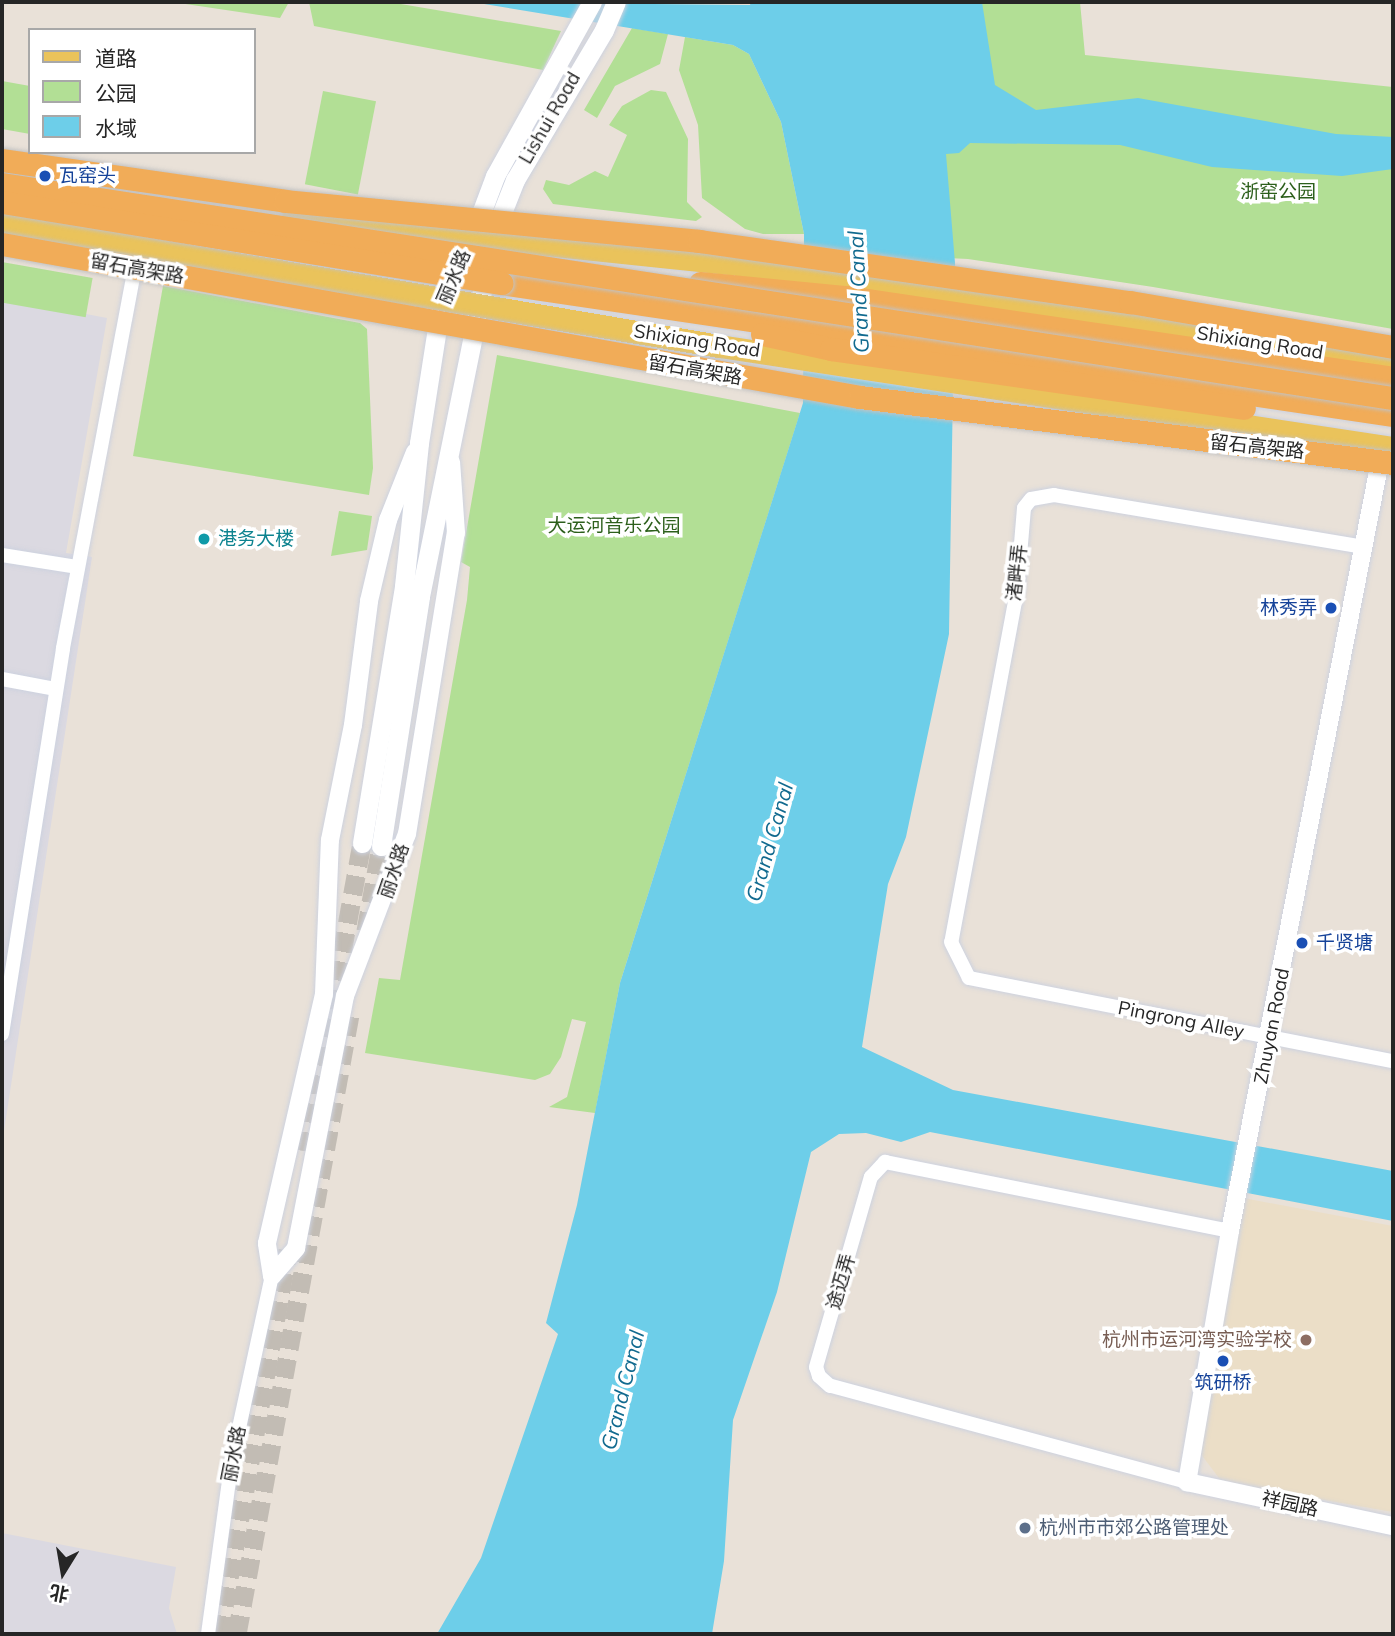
<!DOCTYPE html>
<html>
<head>
<meta charset="utf-8">
<style>
  body { margin:0 }
  #map { position:relative; width:1395px; height:1636px; overflow:hidden; background:#e9e1d8; font-family:Mulish,"Noto Sans SC",sans-serif }
  div>[style] { position:absolute }
  .industrial>* { inset:0; background:#dbd9e1 }
  .education>* { inset:0; background:#ebdec7 }
  .green>* { inset:0; background:#b2df95; transform-origin:0 0 }
  .water>* { inset:0; background:#6dcee9 }
  .secondary-tunnel>* { height:19px; margin-top:-9.5px; transform-origin:0; background:repeating-linear-gradient(90deg,#c2bcb4 0 19px,transparent 0 29px) }
  .roads { filter:drop-shadow(0 0 2px #cdd2df) drop-shadow(0 0 2px #cdd2df) }
  .minor>* { height:14px; margin:-7px; padding:0 7px; transform-origin:7px; border-radius:7px; background:#fff }
  .tertiary>* { height:18px; margin:-9px; padding:0 9px; transform-origin:9px; border-radius:9px; background:#fff }
  .secondary>* { height:19px; margin:-9.5px; padding:0 9.5px; transform-origin:9.5px; border-radius:9.5px; background:#fff }
  .primary>* { height:23px; margin:-11.5px; padding:0 11.5px; transform-origin:11.5px; border-radius:11.5px; background:#eac35b }
  .trunk>* { height:23px; margin:-11.5px; padding:0 11.5px; transform-origin:11.5px; border-radius:11.5px; background:#f1ac58 }
  .bridges { filter:drop-shadow(0 0 2px #c2c2c2) drop-shadow(0 0 2px #c2c2c2) }
  .trunk-bridge>* { height:23px; margin:-11.5px; padding:0 11.5px; transform-origin:11.5px; border-radius:11.5px; background:#f1ac58 }
  .dots>* { width:19px; height:19px; translate:-50% -50%; box-sizing:border-box; border:4px solid #fff; border-radius:50% }
  span { translate:-50% -50%; white-space:nowrap; text-align:center; line-height:1.15; -webkit-text-stroke:7px #fff; paint-order:stroke }
  .street-label { font-size:19px; color:#262626 }
  .transit-label { font-size:19px; color:#164399 }
  .left { translate:0 -50%; text-align:left }
  .right { translate:-100% -50%; text-align:right }
  .park-label { font-size:19px; color:#2c5f1b }
  .culture-label { font-size:19px; color:#0d838f }
  .education-label { font-size:19px; color:#785e54 }
  .service-label { font-size:19px; color:#4e5e75 }
  .water-label { font-size:21px; color:#116a8f; font-style:italic }
  .frame { position:absolute; inset:0; border:4px solid #262626; pointer-events:none }
  .legend { position:absolute; left:28px; top:28px; width:228px; height:126px; box-sizing:border-box; background:#fff; border:2px solid #a8a8a8; margin:0; padding:9px 12px; list-style:none; font-size:21px; color:#262626 }
  .legend li { display:flex; align-items:center; gap:14px; height:35px }
  .legend b { width:35px; border:2px solid #a8a8a8 }
  .north { position:absolute; left:28px; top:1538px; width:70px; height:70px; -webkit-text-stroke:5px #fff; paint-order:stroke; rotate:191deg; font-size:19px; font-weight:700; line-height:28px; text-align:center; color:#262626 }
  .north::after { content:''; display:block; margin:auto; width:24px; height:32px; background:#262626; clip-path:polygon(50% 0,100% 100%,50% 72%,0 100%) }
</style>
</head>
<body>
<div id="map">
  <div class="industrial">
    <div style="clip-path:polygon(2px 298px,107px 318px,66px 553px,92px 557px,2px 1144px)"></div>
    <div style="clip-path:polygon(2px 1533px,176px 1567px,169px 1608px,177px 1634px,2px 1634px)"></div>
  </div>
  <div class="education">
    <div style="clip-path:polygon(1243px 1198px,1393px 1226px,1393px 1512px,1222px 1482px,1200px 1453px)"></div>
  </div>
  <div class="green">
    <div style="clip-path:polygon(172px 2px,289px 2px,280px 18px)"></div>
    <div style="clip-path:polygon(309px 2px,389px 2px,561px 31px,543px 70px,314px 26px)"></div>
    <div style="clip-path:polygon(916px 2px,1080px 2px,1085px 55px,1393px 87px,1393px 329px,1153px 287px,968px 259px,927px 257px)"></div>
    <div style="clip-path:polygon(632px 28px,668px 34px,660px 64px,615px 86px,597px 118px,584px 110px)"></div>
    <div style="clip-path:polygon(685px 37px,733px 45px,749px 54px,781px 122px,804px 234px,763px 234px,745px 229px,702px 198px,698px 125px,679px 70px)"></div>
    <div style="clip-path:polygon(2px 81px,30px 86px,30px 134px,2px 129px)"></div>
    <div style="clip-path:polygon(651px 90px,666px 92px,688px 139px,687px 202px,702px 217px,696px 221px,553px 204px,543px 189px,546px 180px,569px 185px,595px 171px,608px 177px,627px 135px,609px 125px,622px 106px)"></div>
    <div style="left:323px;top:91px;width:54px;height:95px;rotate:11deg"></div>
    <div style="left:2px;top:262px;width:92px;height:40px;rotate:10deg"></div>
    <div style="clip-path:polygon(163px 286px,360px 323px,367px 329px,373px 468px,369px 495px,133px 456px)"></div>
    <div style="clip-path:polygon(497px 355px,800px 413px,620px 983px,595px 1113px,549px 1107px,567px 1097px,586px 1022px,572px 1019px,561px 1057px,550px 1074px,535px 1080px,365px 1053px,379px 978px,400px 980px,467px 600px,470px 567px,461px 562px)"></div>
    <div style="clip-path:polygon(339px 511px,372px 516px,367px 550px,331px 556px)"></div>
  </div>
  <div class="water">
    <div style="clip-path:polygon(472px 2px,750px 5px,751px 2px,982px 2px,995px 85px,1036px 110px,1138px 98px,1336px 134px,1393px 137px,1393px 169px,1342px 176px,1212px 167px,1120px 145px,970px 143px,959px 153px,946px 154px,955px 263px,949px 634px,906px 837px,888px 884px,862px 1047px,953px 1090px,1393px 1171px,1393px 1221px,930px 1132px,901px 1142px,866px 1133px,839px 1134px,811px 1152px,777px 1292px,733px 1420px,724px 1561px,712px 1634px,437px 1634px,481px 1558px,558px 1334px,546px 1323px,577px 1205px,620px 983px,803px 403px,804px 234px,781px 122px,749px 54px,733px 45px)"></div>
  </div>
  <div class="secondary-tunnel">
    <div style="left:366px;top:931px;width:86px;rotate:-80deg"></div>
    <div style="left:306px;top:1151px;width:313px;rotate:-79.7deg"></div>
    <div style="left:219px;top:1634px;width:390px;rotate:-79.8deg"></div>
    <div style="left:237px;top:1634px;width:635px;rotate:-79.66deg"></div>
  </div>
  <div class="roads">
    <div class="minor">
      <div style="left:1364px;top:547px;width:314px;rotate:-170.5deg"></div>
      <div style="left:1054px;top:495px;width:23px;rotate:170deg"></div>
      <div style="left:1031px;top:499px;width:11px;rotate:128deg"></div>
      <div style="left:1024px;top:508px;width:83px;rotate:94.8deg"></div>
      <div style="left:1017px;top:591px;width:357px;rotate:100.6deg"></div>
      <div style="left:951px;top:942px;width:40px;rotate:63.4deg"></div>
      <div style="left:969px;top:978px;width:432px;rotate:11.1deg"></div>
      <div style="left:2px;top:555px;width:77px;rotate:9deg"></div>
      <div style="left:2px;top:679px;width:55px;rotate:10.5deg"></div>
      <div style="left:2px;top:1034px;width:391px;rotate:-81deg"></div>
      <div style="left:63px;top:648px;width:395px;rotate:-79.3deg"></div>
      <div style="left:1187px;top:1482px;width:370px;rotate:-164.9deg"></div>
      <div style="left:830px;top:1386px;width:15px;rotate:-138deg"></div>
      <div style="left:819px;top:1376px;width:9px;rotate:-108deg"></div>
      <div style="left:816px;top:1367px;width:198px;rotate:-73.9deg"></div>
      <div style="left:871px;top:1177px;width:21px;rotate:-47deg"></div>
      <div style="left:885px;top:1162px;width:352px;rotate:11.3deg"></div>
      <div style="left:208px;top:1634px;width:171px;rotate:-82.2deg"></div>
      <div style="left:231px;top:1465px;width:193px;rotate:-77.8deg"></div>
    </div>
    <div class="tertiary">
      <div style="left:1382px;top:451px;width:795px;rotate:101.03deg"></div>
      <div style="left:1230px;top:1231px;width:255px;rotate:99.7deg"></div>
      <div style="left:1187px;top:1482px;width:211px;rotate:12.1deg"></div>
      <div style="left:272px;top:1276px;width:37px;rotate:-49deg"></div>
      <div style="left:296px;top:1248px;width:257px;rotate:-79deg"></div>
      <div style="left:345px;top:996px;width:173px;rotate:-69.1deg"></div>
      <div style="left:407px;top:834px;width:305px;rotate:-80.8deg"></div>
      <div style="left:456px;top:533px;width:71px;rotate:-94deg"></div>
      <div style="left:272px;top:1276px;width:33px;rotate:-99deg"></div>
      <div style="left:267px;top:1243px;width:255px;rotate:-77.1deg"></div>
      <div style="left:324px;top:994px;width:154px;rotate:-87.8deg"></div>
      <div style="left:330px;top:840px;width:117px;rotate:-78.7deg"></div>
      <div style="left:353px;top:725px;width:125px;rotate:-82.6deg"></div>
      <div style="left:369px;top:601px;width:83px;rotate:-76.8deg"></div>
      <div style="left:388px;top:520px;width:73px;rotate:-68.3deg"></div>
    </div>
    <div class="secondary">
      <div style="left:474px;top:232px;width:60px;rotate:-69.4deg"></div>
      <div style="left:495px;top:176px;width:199px;rotate:-60.9deg"></div>
      <div style="left:494px;top:233px;width:57px;rotate:-68.4deg"></div>
      <div style="left:515px;top:180px;width:174px;rotate:-59.3deg"></div>
      <div style="left:604px;top:30px;width:30px;rotate:-67deg"></div>
      <div style="left:362px;top:843px;width:260px;rotate:-80.7deg"></div>
      <div style="left:404px;top:586px;width:144px;rotate:-84deg"></div>
      <div style="left:419px;top:443px;width:149px;rotate:-81.1deg"></div>
      <div style="left:442px;top:296px;width:38px;rotate:-63deg"></div>
      <div style="left:381px;top:846px;width:253px;rotate:-81.1deg"></div>
      <div style="left:420px;top:596px;width:337px;rotate:-78.5deg"></div>
    </div>
    <div class="primary">
      <div style="left:293px;top:218px;width:441px;rotate:5.9deg"></div>
      <div style="left:732px;top:263px;width:669px;rotate:8.77deg"></div>
      <div style="left:2px;top:224px;width:727px;rotate:9.66deg"></div>
      <div style="left:719px;top:346px;width:682px;rotate:8.61deg"></div>
    </div>
    <div class="trunk">
      <div style="left:501px;top:283px;width:902px;rotate:8.42deg"></div>
      <div style="left:700px;top:283px;width:147px;rotate:5.5deg"></div>
      <div style="left:846px;top:297px;width:553px;rotate:8.42deg"></div>
      <div style="left:762px;top:334px;width:71px;rotate:12.3deg"></div>
      <div style="left:831px;top:349px;width:417px;rotate:8.1deg"></div>
    </div>
  </div>
  <div class="bridges">
    <div class="trunk-bridge">
      <div style="left:2px;top:160px;width:286px;rotate:8.2deg"></div>
      <div style="left:285px;top:201px;width:416px;rotate:5.5deg"></div>
      <div style="left:699px;top:241px;width:435px;rotate:8.1deg"></div>
      <div style="left:1130px;top:302px;width:267px;rotate:9.7deg"></div>
      <div style="left:2px;top:184px;width:1407px;rotate:8.75deg"></div>
      <div style="left:2px;top:202px;width:506px;rotate:9.22deg"></div>
      <div style="left:2px;top:244px;width:872px;rotate:10.11deg"></div>
      <div style="left:860px;top:397px;width:537px;rotate:7.06deg"></div>
    </div>
  </div>
  <div class="dots">
    <div style="left:45px;top:176px;background:#1a4fb4"></div>
    <div style="left:204px;top:539px;background:#0f9aa8"></div>
    <div style="left:1331px;top:608px;background:#1a4fb4"></div>
    <div style="left:1302px;top:943px;background:#1a4fb4"></div>
    <div style="left:1306px;top:1340px;background:#8d6e63"></div>
    <div style="left:1223px;top:1361px;background:#1a4fb4"></div>
    <div style="left:1025px;top:1528px;background:#5c6f8a"></div>
  </div>
  <div class="street-label">
    <span style="left:550px;top:118px;rotate:-60deg">Lishui Road</span>
    <span style="left:137px;top:269px;rotate:10deg">留石高架路</span>
    <span style="left:454px;top:277px;rotate:-67deg">丽水路</span>
    <span style="left:697px;top:341px;rotate:9deg">Shixiang Road</span>
    <span style="left:1260px;top:343px;rotate:9deg">Shixiang Road</span>
    <span style="left:695px;top:370px;rotate:10deg">留石高架路</span>
    <span style="left:1257px;top:447px;rotate:6deg">留石高架路</span>
    <span style="left:1017px;top:573px;rotate:-84deg">渚畔弄</span>
    <span style="left:394px;top:871px;rotate:-71deg">丽水路</span>
    <span style="left:1181px;top:1020px;rotate:11deg">Pingrong Alley</span>
    <span style="left:1272px;top:1026px;rotate:-79deg">Zhuyan Road</span>
    <span style="left:841px;top:1282px;rotate:-74deg">途迈弄</span>
    <span style="left:234px;top:1454px;rotate:-79deg">丽水路</span>
    <span style="left:1290px;top:1504px;rotate:12deg">祥园路</span>
  </div>
  <div class="transit-label">
    <span class="left" style="left:59px;top:176px">瓦窑头</span>
    <span class="right" style="left:1317px;top:608px">林秀弄</span>
    <span class="left" style="left:1316px;top:943px">千贤塘</span>
    <span style="left:1223px;top:1383px">筑研桥</span>
  </div>
  <div class="park-label">
    <span style="left:1278px;top:192px">浙窑公园</span>
    <span style="left:614px;top:526px">大运河音乐公园</span>
  </div>
  <div class="culture-label">
    <span class="left" style="left:218px;top:539px">港务大楼</span>
  </div>
  <div class="education-label">
    <span class="right" style="left:1292px;top:1340px">杭州市运河湾实验学校</span>
  </div>
  <div class="service-label">
    <span class="left" style="left:1039px;top:1528px">杭州市市郊公路管理处</span>
  </div>
  <div class="water-label">
    <span style="left:858px;top:292px;rotate:-93deg">Grand Canal</span>
    <span style="left:769px;top:842px;rotate:-74deg">Grand Canal</span>
    <span style="left:622px;top:1390px;rotate:-76deg">Grand Canal</span>
  </div>
  <div class="frame"></div>
  <ul class="legend">
  <li><b style="height:9px;background:#eac35b"></b>道路</li>
  <li><b style="height:19px;background:#b2df95"></b>公园</li>
  <li><b style="height:19px;background:#6dcee9"></b>水域</li>
  </ul>
  <div class="north">北</div>
</div>
</body>
</html>
